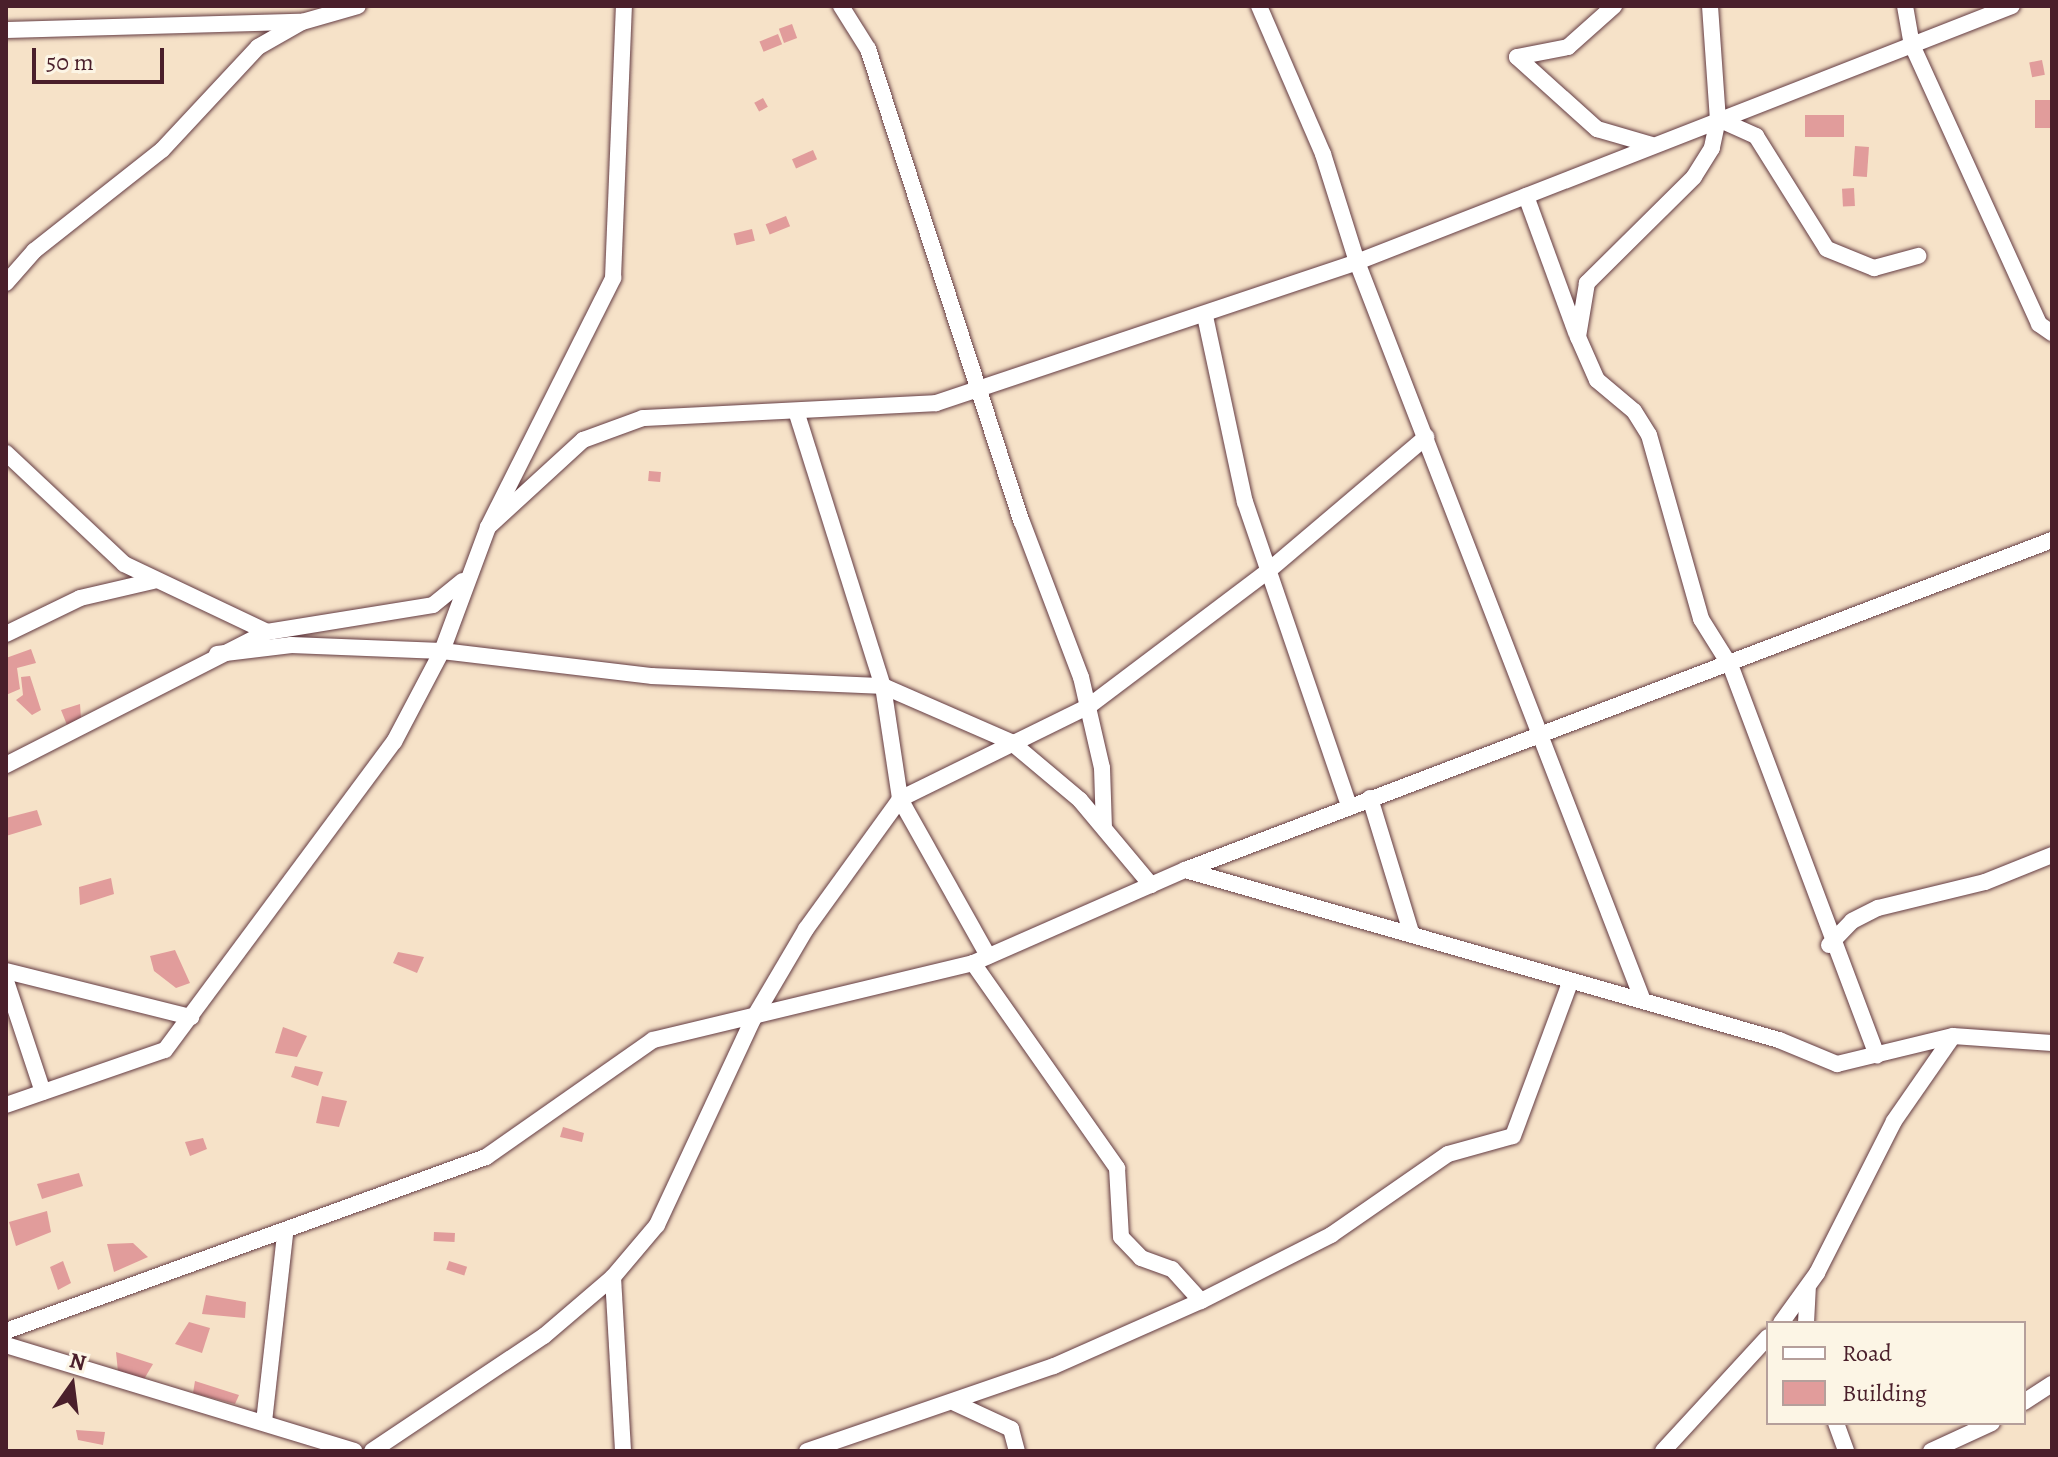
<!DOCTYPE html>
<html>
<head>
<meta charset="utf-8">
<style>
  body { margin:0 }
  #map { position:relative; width:2058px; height:1457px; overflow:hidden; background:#f6e2c8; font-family:Alegreya,serif }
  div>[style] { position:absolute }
  .building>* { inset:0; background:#e19c9b; transform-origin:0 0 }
  .roads { filter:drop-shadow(0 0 2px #643c43) drop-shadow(0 0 2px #643c43) }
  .minor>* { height:16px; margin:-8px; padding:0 8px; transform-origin:8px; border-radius:8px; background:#fff }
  span { translate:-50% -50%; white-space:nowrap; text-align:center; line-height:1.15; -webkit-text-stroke:6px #fcf5e5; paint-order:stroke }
  .frame { position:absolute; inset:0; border:8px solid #4a1f2b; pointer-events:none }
  .legend { position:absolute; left:1766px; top:1321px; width:260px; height:104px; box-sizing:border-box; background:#fcf5e5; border:2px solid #b59f9b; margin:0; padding:10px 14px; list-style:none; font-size:24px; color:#4a1f2b }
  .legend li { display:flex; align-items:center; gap:16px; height:40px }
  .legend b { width:40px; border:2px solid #b59f9b }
  .north { position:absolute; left:32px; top:1345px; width:80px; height:80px; -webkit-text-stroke:6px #fcf5e5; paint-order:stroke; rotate:14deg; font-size:22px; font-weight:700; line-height:32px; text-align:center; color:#4a1f2b }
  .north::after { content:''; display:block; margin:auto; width:28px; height:36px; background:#4a1f2b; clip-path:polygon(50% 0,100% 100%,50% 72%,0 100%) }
  .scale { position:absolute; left:32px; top:48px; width:132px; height:36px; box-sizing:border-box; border:4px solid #4a1f2b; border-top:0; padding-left:10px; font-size:24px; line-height:28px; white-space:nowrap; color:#4a1f2b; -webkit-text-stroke:6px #fcf5e5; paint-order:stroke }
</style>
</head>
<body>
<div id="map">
  <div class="building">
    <div style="left:792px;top:24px;width:15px;height:14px;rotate:70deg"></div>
    <div style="left:778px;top:34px;width:11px;height:20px;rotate:68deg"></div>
    <div style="left:2042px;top:60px;width:15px;height:13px;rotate:79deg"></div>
    <div style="left:763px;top:98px;width:10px;height:10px;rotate:61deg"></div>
    <div style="left:2035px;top:100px;width:17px;height:28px"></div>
    <div style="left:1844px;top:115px;width:22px;height:39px;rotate:90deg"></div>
    <div style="left:1855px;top:146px;width:14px;height:30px;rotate:4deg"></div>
    <div style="left:813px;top:150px;width:10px;height:23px;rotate:66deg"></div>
    <div style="left:1854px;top:188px;width:18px;height:12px;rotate:87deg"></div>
    <div style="left:786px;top:216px;width:11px;height:22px;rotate:68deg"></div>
    <div style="left:752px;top:229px;width:12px;height:19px;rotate:76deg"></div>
    <div style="left:649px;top:471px;width:12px;height:10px;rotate:5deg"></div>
    <div style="clip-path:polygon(31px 649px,36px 663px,17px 668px,20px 689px,6px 695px,6px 658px)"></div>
    <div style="clip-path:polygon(30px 676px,41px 710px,32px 715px,16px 700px,23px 695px,21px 677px)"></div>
    <div style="clip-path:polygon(80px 704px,81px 718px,67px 725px,61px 710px)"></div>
    <div style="clip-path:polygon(37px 810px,42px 825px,6px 836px,6px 818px)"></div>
    <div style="clip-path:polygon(111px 878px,114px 894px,80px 905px,79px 887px)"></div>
    <div style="clip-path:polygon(175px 950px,190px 983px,176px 988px,154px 971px,150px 956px)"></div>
    <div style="clip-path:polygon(398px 952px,424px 957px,417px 973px,393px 963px)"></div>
    <div style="clip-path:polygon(283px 1027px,307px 1036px,297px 1057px,275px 1053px)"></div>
    <div style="clip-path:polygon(295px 1066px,323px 1072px,318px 1086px,291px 1077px)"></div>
    <div style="clip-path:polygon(322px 1096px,347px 1101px,339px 1127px,316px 1123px)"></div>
    <div style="clip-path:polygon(563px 1127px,584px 1133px,582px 1142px,560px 1137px)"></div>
    <div style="clip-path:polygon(203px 1138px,207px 1149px,190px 1156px,185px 1142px)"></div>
    <div style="clip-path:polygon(79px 1173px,83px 1186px,42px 1199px,37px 1184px)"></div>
    <div style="clip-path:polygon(47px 1211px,51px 1232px,16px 1246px,9px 1222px)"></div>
    <div style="left:434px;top:1232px;width:21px;height:9px;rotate:3deg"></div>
    <div style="clip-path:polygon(133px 1243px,148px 1257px,114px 1272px,107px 1244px)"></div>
    <div style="clip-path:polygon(63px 1261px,71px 1283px,58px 1290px,50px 1267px)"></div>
    <div style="left:449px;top:1261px;width:19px;height:9px;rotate:18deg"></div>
    <div style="clip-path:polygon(206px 1295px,246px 1302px,245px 1318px,202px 1314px)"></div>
    <div style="clip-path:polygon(189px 1322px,210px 1328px,202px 1353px,175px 1344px)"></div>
    <div style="clip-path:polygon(116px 1352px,153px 1364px,140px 1386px,118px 1372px)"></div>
    <div style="clip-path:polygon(195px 1381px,239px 1395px,235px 1404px,193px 1393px)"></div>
    <div style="clip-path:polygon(76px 1430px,105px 1432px,103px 1445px,78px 1440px)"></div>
  </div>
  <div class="roads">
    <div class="minor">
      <div style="left:841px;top:6px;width:51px;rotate:57.9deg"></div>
      <div style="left:868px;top:49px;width:497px;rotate:72deg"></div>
      <div style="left:1022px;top:522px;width:166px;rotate:69.2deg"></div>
      <div style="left:1081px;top:677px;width:93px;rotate:77deg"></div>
      <div style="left:1102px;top:768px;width:59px;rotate:88.1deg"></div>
      <div style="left:1259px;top:6px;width:161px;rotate:66.6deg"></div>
      <div style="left:1323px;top:154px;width:113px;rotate:72.5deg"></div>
      <div style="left:1357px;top:262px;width:703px;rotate:-21.35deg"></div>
      <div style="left:1710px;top:6px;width:113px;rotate:86deg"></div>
      <div style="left:1718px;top:119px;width:30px;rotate:102deg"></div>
      <div style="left:1712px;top:148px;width:34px;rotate:122deg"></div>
      <div style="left:1694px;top:177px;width:151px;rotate:135.3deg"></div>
      <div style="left:1587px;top:283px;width:55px;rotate:99.5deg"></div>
      <div style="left:1578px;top:337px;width:47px;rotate:66.2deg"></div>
      <div style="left:1597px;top:380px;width:48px;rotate:40deg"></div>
      <div style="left:1634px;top:411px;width:28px;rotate:58deg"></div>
      <div style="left:1649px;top:435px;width:191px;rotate:74.2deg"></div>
      <div style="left:1701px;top:619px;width:57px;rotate:58deg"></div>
      <div style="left:1731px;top:667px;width:415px;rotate:69.4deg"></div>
      <div style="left:1905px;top:6px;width:40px;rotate:80deg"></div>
      <div style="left:1912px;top:45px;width:307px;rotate:65.5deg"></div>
      <div style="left:2039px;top:324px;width:16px;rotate:35deg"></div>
      <div style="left:6px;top:30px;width:294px;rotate:-1.6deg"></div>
      <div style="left:1517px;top:57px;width:108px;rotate:42deg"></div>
      <div style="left:1597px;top:129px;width:57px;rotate:16.2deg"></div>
      <div style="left:1517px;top:57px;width:52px;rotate:-11.1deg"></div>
      <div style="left:1568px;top:47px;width:62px;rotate:-41.7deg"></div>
      <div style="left:1718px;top:119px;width:42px;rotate:24.1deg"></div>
      <div style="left:1756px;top:136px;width:133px;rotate:57.9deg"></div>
      <div style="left:1827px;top:249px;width:51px;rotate:22deg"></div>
      <div style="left:1874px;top:268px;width:46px;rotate:-15.3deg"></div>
      <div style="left:1526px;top:196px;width:146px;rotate:69.9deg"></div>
      <div style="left:6px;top:283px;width:43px;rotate:-48.8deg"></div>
      <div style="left:34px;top:251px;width:163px;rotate:-38.3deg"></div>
      <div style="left:162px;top:150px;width:141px;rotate:-47deg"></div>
      <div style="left:258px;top:47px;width:51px;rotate:-29.6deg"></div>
      <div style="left:302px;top:22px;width:58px;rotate:-15.9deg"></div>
      <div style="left:1205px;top:316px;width:190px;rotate:77.9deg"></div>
      <div style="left:1245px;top:502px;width:321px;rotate:71.1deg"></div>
      <div style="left:797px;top:414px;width:285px;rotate:72.5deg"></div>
      <div style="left:883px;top:686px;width:114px;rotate:81.4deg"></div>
      <div style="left:900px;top:799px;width:180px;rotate:60.7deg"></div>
      <div style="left:6px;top:453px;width:162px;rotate:43.2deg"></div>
      <div style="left:124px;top:564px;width:158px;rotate:25.4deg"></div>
      <div style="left:488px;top:527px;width:129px;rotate:-42.5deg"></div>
      <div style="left:583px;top:440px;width:64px;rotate:-20.1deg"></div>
      <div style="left:643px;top:418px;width:293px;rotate:-2.9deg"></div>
      <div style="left:936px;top:403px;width:444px;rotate:-18.5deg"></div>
      <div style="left:1357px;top:262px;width:792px;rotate:68.84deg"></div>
      <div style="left:6px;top:634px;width:82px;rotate:-25.9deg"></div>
      <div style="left:80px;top:598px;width:75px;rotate:-13.1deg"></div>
      <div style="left:217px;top:654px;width:75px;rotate:-6.9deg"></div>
      <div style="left:291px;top:645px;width:151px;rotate:2.3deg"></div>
      <div style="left:442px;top:651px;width:212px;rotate:6.8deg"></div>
      <div style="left:653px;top:676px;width:230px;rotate:2.5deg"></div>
      <div style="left:883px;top:686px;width:140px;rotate:23.6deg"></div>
      <div style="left:1011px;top:742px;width:90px;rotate:40deg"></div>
      <div style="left:1080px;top:800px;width:111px;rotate:50.1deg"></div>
      <div style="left:6px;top:765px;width:293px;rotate:-27deg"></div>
      <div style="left:267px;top:632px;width:168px;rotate:-9.2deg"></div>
      <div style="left:433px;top:605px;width:38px;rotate:-39deg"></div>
      <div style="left:1370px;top:798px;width:143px;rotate:73deg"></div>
      <div style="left:1185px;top:870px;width:618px;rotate:15.97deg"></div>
      <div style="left:1779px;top:1040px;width:63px;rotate:22.5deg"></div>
      <div style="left:1837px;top:1064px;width:119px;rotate:-13.6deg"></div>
      <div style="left:1953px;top:1036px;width:99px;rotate:4deg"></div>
      <div style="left:1829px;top:945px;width:33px;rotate:-46deg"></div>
      <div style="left:1852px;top:921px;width:29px;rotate:-27deg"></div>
      <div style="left:1878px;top:908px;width:110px;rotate:-13.7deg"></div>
      <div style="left:1985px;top:882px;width:72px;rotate:-21.9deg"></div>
      <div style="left:973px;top:963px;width:251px;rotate:54.9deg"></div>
      <div style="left:1117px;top:1168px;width:69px;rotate:86.7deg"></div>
      <div style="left:1121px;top:1237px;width:29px;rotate:46deg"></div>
      <div style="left:1141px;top:1258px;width:33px;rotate:20deg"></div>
      <div style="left:1172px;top:1269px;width:43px;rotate:47.8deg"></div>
      <div style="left:6px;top:971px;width:191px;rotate:14deg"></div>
      <div style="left:6px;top:981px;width:117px;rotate:71.6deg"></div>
      <div style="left:6px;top:1105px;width:168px;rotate:-19.1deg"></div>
      <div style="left:165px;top:1050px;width:384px;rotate:-53.4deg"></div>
      <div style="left:394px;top:742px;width:103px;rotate:-62.2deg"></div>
      <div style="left:442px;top:651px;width:132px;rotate:-69.6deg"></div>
      <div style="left:488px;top:527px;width:279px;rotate:-63.3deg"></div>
      <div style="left:613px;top:278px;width:272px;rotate:-87.7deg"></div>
      <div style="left:613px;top:1277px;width:174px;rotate:86.7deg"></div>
      <div style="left:1781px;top:1323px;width:62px;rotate:-54.2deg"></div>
      <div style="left:1817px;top:1273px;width:170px;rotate:-63.1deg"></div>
      <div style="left:1894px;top:1121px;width:103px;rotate:-55.2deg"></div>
      <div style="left:1806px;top:1323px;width:34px;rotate:-87deg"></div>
      <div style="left:6px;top:1331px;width:511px;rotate:-19.93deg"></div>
      <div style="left:486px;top:1157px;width:204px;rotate:-35deg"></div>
      <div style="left:653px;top:1040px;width:329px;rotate:-13.5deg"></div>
      <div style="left:973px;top:963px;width:232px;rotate:-23.7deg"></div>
      <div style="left:1185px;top:870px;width:928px;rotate:-20.84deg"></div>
      <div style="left:6px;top:1345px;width:364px;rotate:16.9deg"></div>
      <div style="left:2024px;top:1402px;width:33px;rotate:-33deg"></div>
      <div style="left:955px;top:1403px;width:62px;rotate:24.9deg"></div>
      <div style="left:1011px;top:1429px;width:23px;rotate:75deg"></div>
      <div style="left:264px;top:1422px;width:189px;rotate:-83.6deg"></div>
      <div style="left:1836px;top:1423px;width:30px;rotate:70deg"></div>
      <div style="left:372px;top:1451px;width:207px;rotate:-33.8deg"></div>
      <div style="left:544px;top:1336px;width:91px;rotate:-40.5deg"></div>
      <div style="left:613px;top:1277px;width:68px;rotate:-49.8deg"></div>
      <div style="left:657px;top:1225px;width:227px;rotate:-65deg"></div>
      <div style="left:753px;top:1019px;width:104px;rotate:-59.5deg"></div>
      <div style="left:806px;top:929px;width:160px;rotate:-54.1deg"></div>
      <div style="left:900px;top:799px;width:211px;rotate:-26.2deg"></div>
      <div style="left:1089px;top:706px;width:223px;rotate:-37deg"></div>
      <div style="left:1267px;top:572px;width:209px;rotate:-40.3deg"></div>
      <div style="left:807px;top:1451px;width:261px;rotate:-19deg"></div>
      <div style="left:1054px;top:1366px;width:161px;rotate:-23.9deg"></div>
      <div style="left:1201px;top:1301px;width:146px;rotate:-26.9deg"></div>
      <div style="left:1331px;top:1235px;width:142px;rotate:-34.7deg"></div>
      <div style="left:1448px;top:1154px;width:67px;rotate:-15.5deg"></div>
      <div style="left:1513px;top:1136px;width:163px;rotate:-69.6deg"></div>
      <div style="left:1663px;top:1451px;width:155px;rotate:-47.4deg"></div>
      <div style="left:1931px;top:1451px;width:67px;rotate:-24.7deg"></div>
    </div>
  </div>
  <div class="frame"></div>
  <ul class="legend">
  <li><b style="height:10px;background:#fff"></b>Road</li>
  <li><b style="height:22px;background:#e19c9b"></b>Building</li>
  </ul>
  <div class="north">N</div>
  <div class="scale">50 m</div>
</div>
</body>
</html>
